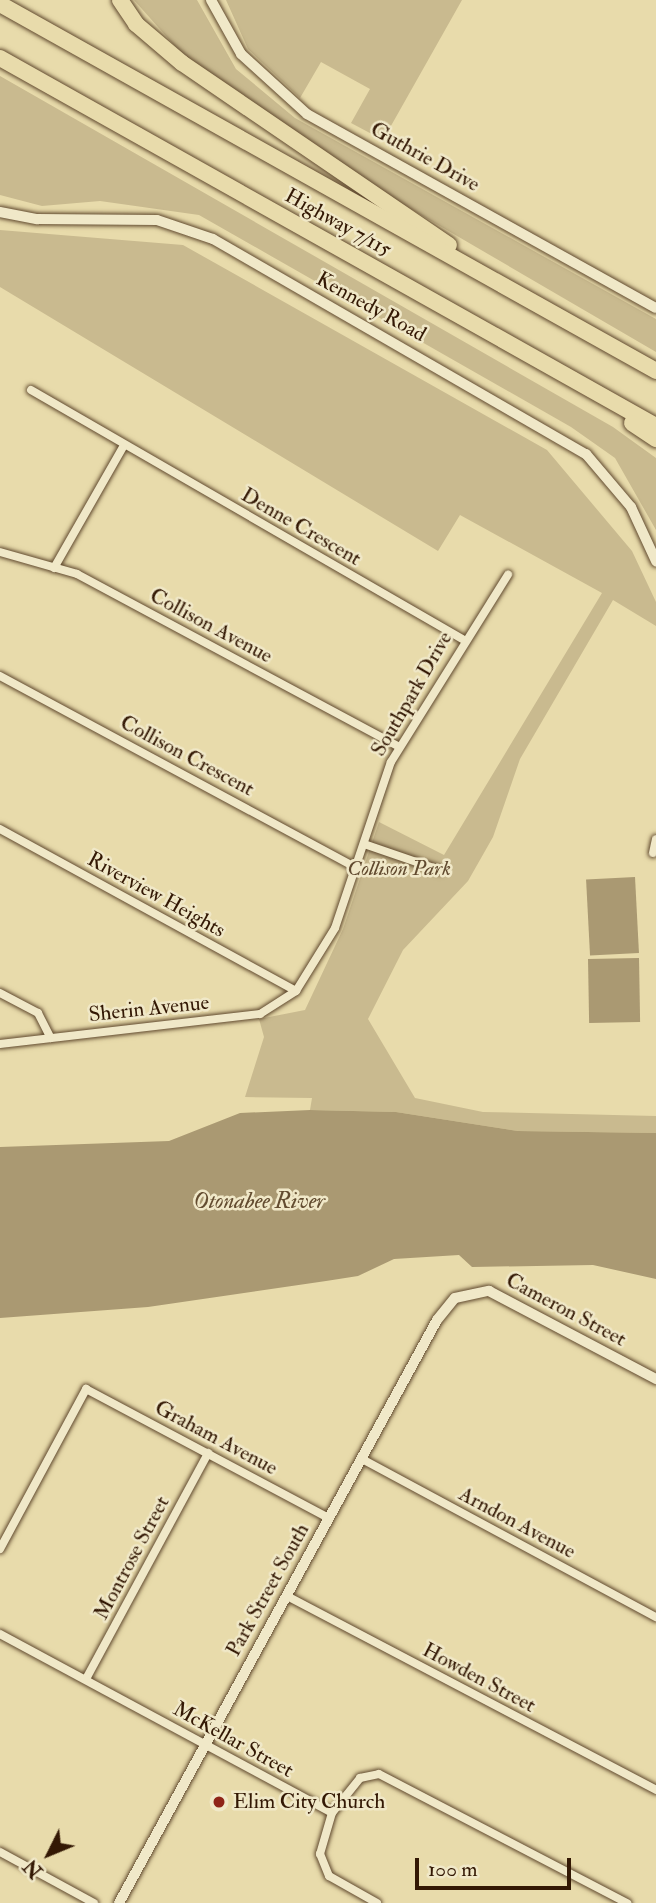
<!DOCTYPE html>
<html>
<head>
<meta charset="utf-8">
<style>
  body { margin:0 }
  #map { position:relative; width:656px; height:1903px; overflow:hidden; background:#e8dbab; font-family:"IM FELL Double Pica",serif }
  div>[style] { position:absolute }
  .green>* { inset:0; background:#c9ba8f }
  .water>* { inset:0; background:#aa9972; transform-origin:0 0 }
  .roads { filter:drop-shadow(0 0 2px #60492e) drop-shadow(0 0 2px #60492e) }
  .minor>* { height:8px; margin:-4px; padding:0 4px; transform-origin:4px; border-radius:4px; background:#f0e8c8 }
  .tertiary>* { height:10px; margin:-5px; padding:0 5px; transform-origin:5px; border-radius:5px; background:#f0e8c8 }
  .motorway>* { height:16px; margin:-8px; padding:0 8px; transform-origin:8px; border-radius:8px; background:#e8dbab }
  .dots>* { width:19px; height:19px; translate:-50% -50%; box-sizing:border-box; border:4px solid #f0e8c8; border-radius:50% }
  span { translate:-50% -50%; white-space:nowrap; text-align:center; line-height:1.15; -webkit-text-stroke:5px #f0e8c8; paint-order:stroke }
  .street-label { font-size:21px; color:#331804 }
  .park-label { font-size:21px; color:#60492e; font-style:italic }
  .poi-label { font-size:21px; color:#331804 }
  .left { translate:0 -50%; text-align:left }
  .water-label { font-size:23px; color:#634c30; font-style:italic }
  .north { position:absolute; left:14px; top:1819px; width:70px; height:70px; -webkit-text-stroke:5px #f0e8c8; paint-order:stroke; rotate:227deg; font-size:19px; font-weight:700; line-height:28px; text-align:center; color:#331804 }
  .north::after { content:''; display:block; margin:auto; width:24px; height:32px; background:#331804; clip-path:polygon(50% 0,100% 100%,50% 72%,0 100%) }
  .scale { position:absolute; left:415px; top:1858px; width:156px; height:32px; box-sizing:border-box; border:4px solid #331804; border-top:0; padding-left:9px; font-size:21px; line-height:24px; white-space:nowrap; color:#331804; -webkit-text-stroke:5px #f0e8c8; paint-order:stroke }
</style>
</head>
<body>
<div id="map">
  <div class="green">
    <div style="clip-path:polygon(134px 0,197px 0,236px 69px,295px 118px,656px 319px,656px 352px,392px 198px,182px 54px)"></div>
    <div style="clip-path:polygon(226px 0,462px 0,383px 140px,351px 123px,370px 89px,321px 62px,300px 98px,248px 49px)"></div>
    <div style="clip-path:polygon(0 76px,613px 427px,656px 458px,656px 530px,615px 458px,571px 427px,199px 215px,100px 201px,42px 206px,0 195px)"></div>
    <div style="clip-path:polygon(0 230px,183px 245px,547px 450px,632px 551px,656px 602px,656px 626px,613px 600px,520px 759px,493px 837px,468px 881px,403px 950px,368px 1019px,415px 1098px,483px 1112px,656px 1116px,656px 1133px,518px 1131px,396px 1112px,310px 1110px,312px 1098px,245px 1097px,264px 1037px,259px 1019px,305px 1010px,343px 929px,379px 822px,444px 855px,602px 593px,460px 515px,438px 551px,0 287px)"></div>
  </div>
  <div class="water">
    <div style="left:635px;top:877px;width:76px;height:49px;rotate:87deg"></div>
    <div style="left:639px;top:958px;width:64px;height:51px;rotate:89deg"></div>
    <div style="clip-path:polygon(310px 1110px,396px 1112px,518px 1131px,656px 1133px,656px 1279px,593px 1265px,472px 1267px,459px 1255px,394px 1259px,358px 1276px,326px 1281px,148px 1307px,0 1318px,0 1147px,169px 1141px,240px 1113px)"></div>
  </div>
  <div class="roads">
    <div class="minor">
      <div style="left:31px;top:390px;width:498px;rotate:30deg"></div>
      <div style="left:0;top:552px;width:80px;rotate:15.9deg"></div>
      <div style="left:77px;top:574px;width:366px;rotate:28.2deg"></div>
      <div style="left:54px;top:568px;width:139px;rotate:-60.3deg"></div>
      <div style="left:0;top:676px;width:405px;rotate:28.3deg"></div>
      <div style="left:0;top:829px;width:337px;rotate:28.7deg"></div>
      <div style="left:364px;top:844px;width:80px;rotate:18.9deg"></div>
      <div style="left:653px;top:853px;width:14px;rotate:-78deg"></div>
      <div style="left:0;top:993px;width:43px;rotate:27.8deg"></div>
      <div style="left:38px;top:1013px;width:28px;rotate:63deg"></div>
      <div style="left:0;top:1044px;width:262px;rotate:-6.6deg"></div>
      <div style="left:260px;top:1014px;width:43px;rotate:-32.6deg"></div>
      <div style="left:296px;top:991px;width:74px;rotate:-58.2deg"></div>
      <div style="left:335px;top:928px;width:175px;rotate:-71.4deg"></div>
      <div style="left:391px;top:762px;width:221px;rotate:-58deg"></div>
      <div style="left:362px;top:1459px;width:334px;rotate:28.3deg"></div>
      <div style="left:0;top:1549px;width:182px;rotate:-61.7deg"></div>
      <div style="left:86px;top:1389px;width:275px;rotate:28deg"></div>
      <div style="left:287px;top:1596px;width:417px;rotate:27.7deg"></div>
      <div style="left:0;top:1634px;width:377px;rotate:28.3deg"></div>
      <div style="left:86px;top:1679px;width:257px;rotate:-61.6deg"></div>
      <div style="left:0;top:1852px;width:107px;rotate:28.5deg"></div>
      <div style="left:377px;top:1903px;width:55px;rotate:-150.6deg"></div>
      <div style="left:329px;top:1876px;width:24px;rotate:-112deg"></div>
      <div style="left:320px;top:1854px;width:43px;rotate:-73.7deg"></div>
      <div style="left:332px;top:1813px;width:45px;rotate:-51.3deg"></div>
      <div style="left:360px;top:1778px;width:19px;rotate:-12deg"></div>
      <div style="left:379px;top:1774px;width:280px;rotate:27.5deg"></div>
    </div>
    <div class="tertiary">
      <div style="left:211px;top:0;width:62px;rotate:60.9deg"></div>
      <div style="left:241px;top:54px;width:89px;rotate:42.3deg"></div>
      <div style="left:307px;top:114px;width:399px;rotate:29.1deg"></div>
      <div style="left:0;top:212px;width:38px;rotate:11deg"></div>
      <div style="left:37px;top:219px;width:120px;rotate:0.5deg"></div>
      <div style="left:157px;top:220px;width:59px;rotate:18.7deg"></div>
      <div style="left:213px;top:239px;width:431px;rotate:30deg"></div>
      <div style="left:586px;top:454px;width:70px;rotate:49.7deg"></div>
      <div style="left:631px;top:507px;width:60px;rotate:65.2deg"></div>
      <div style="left:119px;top:1903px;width:664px;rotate:-61.39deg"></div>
      <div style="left:437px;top:1320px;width:28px;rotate:-51deg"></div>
      <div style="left:455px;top:1298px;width:35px;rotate:-12deg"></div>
      <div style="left:489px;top:1291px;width:189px;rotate:27.8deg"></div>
    </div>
    <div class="motorway">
      <div style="left:120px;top:0;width:29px;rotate:56deg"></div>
      <div style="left:136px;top:24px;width:60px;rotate:40.3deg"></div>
      <div style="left:182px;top:63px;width:323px;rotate:34.3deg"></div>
      <div style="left:0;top:4px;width:752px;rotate:29.22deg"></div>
      <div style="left:0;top:58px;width:752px;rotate:29.29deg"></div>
      <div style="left:632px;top:423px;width:29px;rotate:34deg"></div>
    </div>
  </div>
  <div class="dots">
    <div style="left:219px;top:1802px;background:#8f2418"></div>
  </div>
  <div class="street-label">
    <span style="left:425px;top:157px;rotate:29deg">Guthrie Drive</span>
    <span style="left:338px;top:223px;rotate:29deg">Highway 7/115</span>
    <span style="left:371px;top:307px;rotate:29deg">Kennedy Road</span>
    <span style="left:301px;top:527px;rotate:30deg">Denne Crescent</span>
    <span style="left:211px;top:626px;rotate:28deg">Collison Avenue</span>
    <span style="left:412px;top:694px;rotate:-60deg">Southpark Drive</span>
    <span style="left:187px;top:756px;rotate:28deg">Collison Crescent</span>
    <span style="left:156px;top:895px;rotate:29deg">Riverview Heights</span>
    <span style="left:149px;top:1009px;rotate:-6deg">Sherin Avenue</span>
    <span style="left:566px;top:1310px;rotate:28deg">Cameron Street</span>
    <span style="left:216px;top:1438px;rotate:28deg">Graham Avenue</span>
    <span style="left:517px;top:1523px;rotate:28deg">Arndon Avenue</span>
    <span style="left:132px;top:1558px;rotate:-62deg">Montrose Street</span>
    <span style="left:268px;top:1590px;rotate:-61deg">Park Street South</span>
    <span style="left:479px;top:1678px;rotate:28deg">Howden Street</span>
    <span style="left:233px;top:1740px;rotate:29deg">McKellar Street</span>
  </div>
  <div class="park-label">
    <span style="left:399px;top:869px">Collison Park</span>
  </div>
  <div class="poi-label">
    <span class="left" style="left:233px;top:1802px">Elim City Church</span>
  </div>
  <div class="water-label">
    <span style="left:259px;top:1201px">Otonabee River</span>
  </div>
  <div class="north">N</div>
  <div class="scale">100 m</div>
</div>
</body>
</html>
